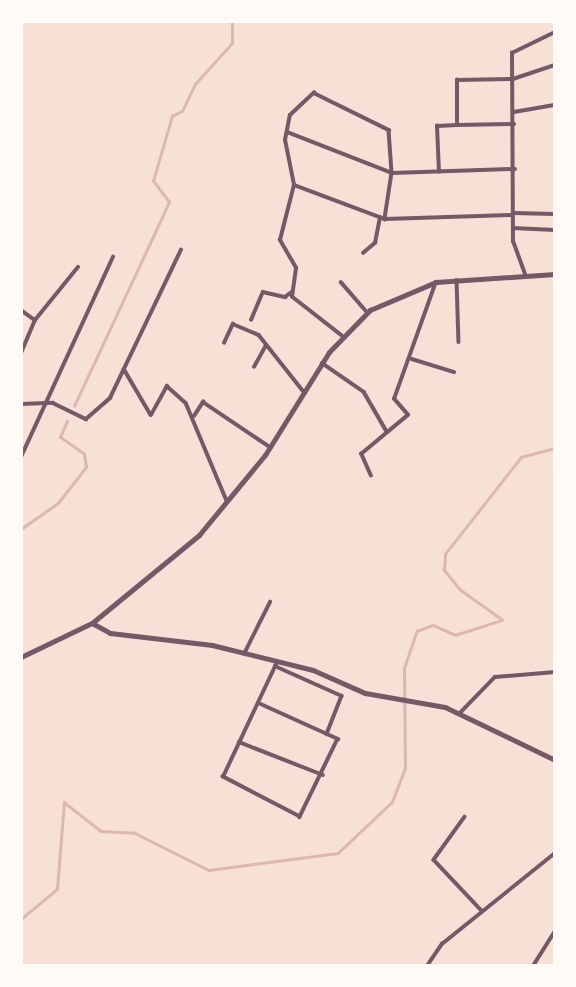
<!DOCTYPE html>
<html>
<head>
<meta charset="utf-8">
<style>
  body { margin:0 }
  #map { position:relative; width:576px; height:987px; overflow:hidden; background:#f7e1d7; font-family:"Sofia Sans Condensed",sans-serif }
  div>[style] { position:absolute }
  .stream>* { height:2.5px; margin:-1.25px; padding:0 1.25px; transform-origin:1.25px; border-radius:1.25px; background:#dcb8b0 }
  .minor>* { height:3.5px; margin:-1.75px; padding:0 1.75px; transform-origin:1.75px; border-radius:1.75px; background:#755966 }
  .tertiary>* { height:5px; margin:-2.5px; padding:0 2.5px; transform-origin:2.5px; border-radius:2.5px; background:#755966 }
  span { translate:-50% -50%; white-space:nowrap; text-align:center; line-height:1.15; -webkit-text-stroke:5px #fffaf5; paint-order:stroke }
  .frame { position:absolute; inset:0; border:23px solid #fffaf5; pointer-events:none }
</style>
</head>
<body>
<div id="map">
  <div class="stream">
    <div style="left:74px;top:406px;width:225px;rotate:-65deg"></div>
    <div style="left:169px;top:202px;width:26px;rotate:-127deg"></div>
    <div style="left:153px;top:181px;width:68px;rotate:-73.7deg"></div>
    <div style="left:172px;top:116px;width:11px;rotate:-27deg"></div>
    <div style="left:182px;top:111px;width:30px;rotate:-64deg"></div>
    <div style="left:195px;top:84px;width:55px;rotate:-47.9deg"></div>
    <div style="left:232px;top:43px;width:22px;rotate:-90deg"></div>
    <div style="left:21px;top:529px;width:45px;rotate:-35.1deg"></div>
    <div style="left:58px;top:503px;width:46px;rotate:-52.1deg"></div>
    <div style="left:86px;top:467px;width:13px;rotate:-99deg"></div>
    <div style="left:84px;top:454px;width:29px;rotate:-145deg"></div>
    <div style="left:60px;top:437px;width:17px;rotate:-66deg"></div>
    <div style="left:21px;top:919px;width:47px;rotate:-39.8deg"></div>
    <div style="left:57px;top:889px;width:87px;rotate:-85.4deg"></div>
    <div style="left:64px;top:802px;width:47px;rotate:38.1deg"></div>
    <div style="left:101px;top:831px;width:34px;rotate:3deg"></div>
    <div style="left:135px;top:833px;width:83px;rotate:26.6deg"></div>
    <div style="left:209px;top:870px;width:130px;rotate:-7.5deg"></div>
    <div style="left:338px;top:853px;width:74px;rotate:-43.4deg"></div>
    <div style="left:392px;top:802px;width:36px;rotate:-69deg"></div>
    <div style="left:405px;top:768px;width:100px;rotate:-90.6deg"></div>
    <div style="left:404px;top:668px;width:39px;rotate:-71deg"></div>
    <div style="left:417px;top:631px;width:17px;rotate:-21deg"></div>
    <div style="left:433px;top:625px;width:24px;rotate:24deg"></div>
    <div style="left:455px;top:635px;width:49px;rotate:-17.7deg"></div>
    <div style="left:502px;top:620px;width:52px;rotate:-144.5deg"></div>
    <div style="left:460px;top:590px;width:26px;rotate:-129deg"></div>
    <div style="left:444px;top:570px;width:16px;rotate:-86deg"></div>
    <div style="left:445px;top:554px;width:123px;rotate:-51.9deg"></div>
    <div style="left:521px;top:457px;width:35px;rotate:-15deg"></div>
  </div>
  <div class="minor">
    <div style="left:514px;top:112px;width:42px;rotate:-9.7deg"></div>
    <div style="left:457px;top:125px;width:57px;rotate:-1deg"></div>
    <div style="left:287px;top:132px;width:113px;rotate:21.3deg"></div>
    <div style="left:392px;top:173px;width:123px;rotate:-1.9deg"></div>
    <div style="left:439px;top:172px;width:46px;rotate:-92.5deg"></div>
    <div style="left:437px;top:126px;width:20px;rotate:-3deg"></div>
    <div style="left:457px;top:125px;width:45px;rotate:-90deg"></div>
    <div style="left:457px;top:80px;width:56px;rotate:-1deg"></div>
    <div style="left:513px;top:79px;width:44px;rotate:-18.4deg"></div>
    <div style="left:294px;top:185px;width:97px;rotate:20.5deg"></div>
    <div style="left:385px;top:219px;width:127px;rotate:-1.8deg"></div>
    <div style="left:513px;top:213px;width:42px;rotate:1.4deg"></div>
    <div style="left:513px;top:228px;width:42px;rotate:2.7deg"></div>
    <div style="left:363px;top:253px;width:16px;rotate:-40deg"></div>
    <div style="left:375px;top:243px;width:26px;rotate:-79deg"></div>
    <div style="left:526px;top:277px;width:37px;rotate:-110deg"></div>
    <div style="left:513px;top:242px;width:189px;rotate:-90.3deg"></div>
    <div style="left:512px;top:53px;width:48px;rotate:-26deg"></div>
    <div style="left:457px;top:280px;width:62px;rotate:88.2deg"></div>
    <div style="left:341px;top:282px;width:40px;rotate:49deg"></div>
    <div style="left:21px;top:310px;width:17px;rotate:36deg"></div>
    <div style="left:251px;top:320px;width:30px;rotate:-67deg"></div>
    <div style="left:263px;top:292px;width:23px;rotate:13deg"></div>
    <div style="left:285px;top:297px;width:9px;rotate:-36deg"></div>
    <div style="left:342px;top:336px;width:63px;rotate:-142deg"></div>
    <div style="left:292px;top:297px;width:29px;rotate:-82deg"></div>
    <div style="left:296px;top:268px;width:32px;rotate:-120deg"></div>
    <div style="left:280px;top:240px;width:57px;rotate:-75.7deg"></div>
    <div style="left:294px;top:185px;width:46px;rotate:-101.3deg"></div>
    <div style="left:285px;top:140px;width:25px;rotate:-79deg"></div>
    <div style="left:290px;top:115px;width:33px;rotate:-43deg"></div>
    <div style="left:314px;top:93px;width:84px;rotate:26.3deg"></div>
    <div style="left:389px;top:130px;width:43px;rotate:86deg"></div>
    <div style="left:392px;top:173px;width:47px;rotate:98.7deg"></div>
    <div style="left:224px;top:343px;width:21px;rotate:-65deg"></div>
    <div style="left:233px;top:324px;width:28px;rotate:23deg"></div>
    <div style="left:259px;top:335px;width:73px;rotate:51.7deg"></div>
    <div style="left:21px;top:353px;width:36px;rotate:-67deg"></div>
    <div style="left:35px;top:320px;width:68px;rotate:-50.9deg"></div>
    <div style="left:412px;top:359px;width:44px;rotate:17.2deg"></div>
    <div style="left:322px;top:363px;width:51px;rotate:34.6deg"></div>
    <div style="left:364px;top:392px;width:44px;rotate:59.9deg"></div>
    <div style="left:254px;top:367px;width:23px;rotate:-61deg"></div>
    <div style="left:124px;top:369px;width:53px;rotate:59.6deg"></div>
    <div style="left:151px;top:415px;width:33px;rotate:-61deg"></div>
    <div style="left:167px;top:386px;width:25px;rotate:42deg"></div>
    <div style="left:186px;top:403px;width:106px;rotate:67.3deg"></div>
    <div style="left:21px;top:404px;width:32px;rotate:-2deg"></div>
    <div style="left:53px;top:403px;width:37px;rotate:26deg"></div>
    <div style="left:86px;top:419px;width:32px;rotate:-41deg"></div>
    <div style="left:110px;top:398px;width:164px;rotate:-64.4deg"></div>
    <div style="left:194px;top:416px;width:17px;rotate:-57deg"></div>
    <div style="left:203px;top:402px;width:81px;rotate:33.9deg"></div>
    <div style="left:21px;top:457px;width:220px;rotate:-65.3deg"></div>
    <div style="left:371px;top:476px;width:24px;rotate:-114deg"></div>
    <div style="left:361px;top:454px;width:61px;rotate:-39.7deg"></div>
    <div style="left:408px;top:415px;width:21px;rotate:-131deg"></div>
    <div style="left:394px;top:399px;width:124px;rotate:-70.3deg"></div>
    <div style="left:244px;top:654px;width:58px;rotate:-63.4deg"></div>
    <div style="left:275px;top:666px;width:73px;rotate:24.1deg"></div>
    <div style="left:342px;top:696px;width:41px;rotate:111.5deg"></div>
    <div style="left:261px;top:704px;width:85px;rotate:24.4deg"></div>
    <div style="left:338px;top:739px;width:87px;rotate:116deg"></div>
    <div style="left:300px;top:817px;width:87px;rotate:-152.5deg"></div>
    <div style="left:223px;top:777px;width:127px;rotate:-64.8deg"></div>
    <div style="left:460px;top:713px;width:50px;rotate:-45.8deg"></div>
    <div style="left:495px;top:677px;width:60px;rotate:-4.8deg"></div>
    <div style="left:239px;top:742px;width:90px;rotate:21.4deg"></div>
    <div style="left:465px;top:817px;width:53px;rotate:125.8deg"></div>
    <div style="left:434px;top:860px;width:70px;rotate:46.7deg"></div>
    <div style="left:427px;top:966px;width:27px;rotate:-56deg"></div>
    <div style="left:442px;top:944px;width:145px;rotate:-38.8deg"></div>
    <div style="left:533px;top:966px;width:41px;rotate:-57.8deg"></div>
  </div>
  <div class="tertiary">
    <div style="left:92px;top:623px;width:21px;rotate:29deg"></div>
    <div style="left:110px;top:633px;width:103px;rotate:6.7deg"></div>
    <div style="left:212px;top:645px;width:104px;rotate:13.9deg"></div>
    <div style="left:313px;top:670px;width:57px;rotate:23.9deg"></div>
    <div style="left:365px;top:693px;width:81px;rotate:9.9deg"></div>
    <div style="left:445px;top:707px;width:122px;rotate:25.7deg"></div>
    <div style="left:21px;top:657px;width:79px;rotate:-25.6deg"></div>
    <div style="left:92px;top:623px;width:139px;rotate:-39.4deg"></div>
    <div style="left:199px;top:535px;width:104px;rotate:-50.5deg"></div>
    <div style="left:265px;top:455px;width:121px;rotate:-58.1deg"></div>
    <div style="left:329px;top:352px;width:59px;rotate:-45.7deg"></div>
    <div style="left:370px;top:310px;width:72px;rotate:-23deg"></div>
    <div style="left:436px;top:282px;width:119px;rotate:-3.8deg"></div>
  </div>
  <div class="frame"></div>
</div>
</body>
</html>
